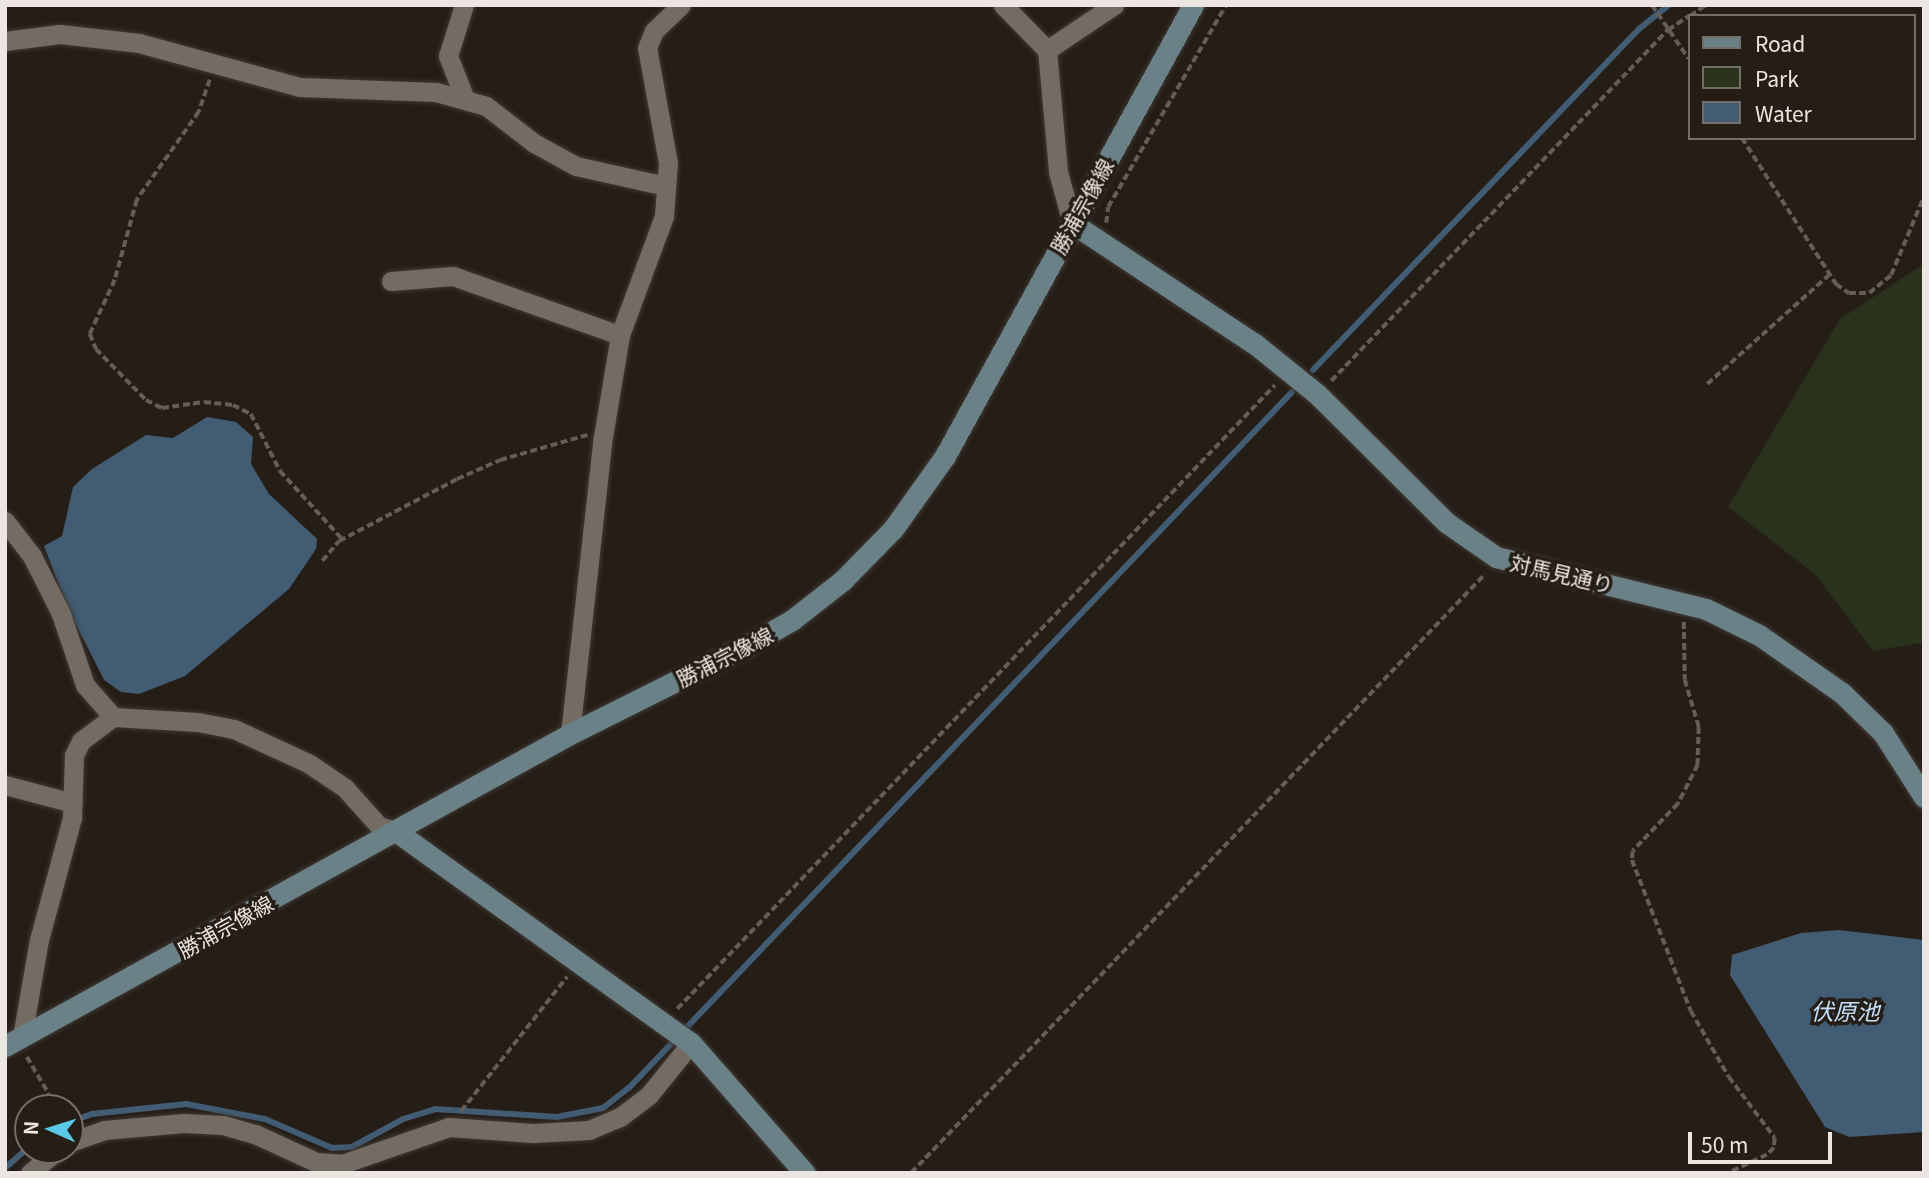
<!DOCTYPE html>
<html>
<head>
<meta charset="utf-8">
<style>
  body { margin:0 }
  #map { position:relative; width:1929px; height:1178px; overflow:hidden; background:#251e17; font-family:Georgia,"Noto Sans JP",serif }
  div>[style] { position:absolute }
  .green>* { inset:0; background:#29321d }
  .water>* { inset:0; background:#425c74 }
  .stream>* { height:6px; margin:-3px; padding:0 3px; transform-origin:3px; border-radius:3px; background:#425c74 }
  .path>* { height:3.5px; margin-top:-1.75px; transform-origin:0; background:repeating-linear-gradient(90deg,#645e57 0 7px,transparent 0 10.5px) }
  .roads { filter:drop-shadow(0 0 2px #3f3934) drop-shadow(0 0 2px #3f3934) }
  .street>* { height:19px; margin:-9.5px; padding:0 9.5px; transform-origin:9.5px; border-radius:9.5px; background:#746c63 }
  .secondary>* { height:21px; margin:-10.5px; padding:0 10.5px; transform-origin:10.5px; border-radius:10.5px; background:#6a8187 }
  span { translate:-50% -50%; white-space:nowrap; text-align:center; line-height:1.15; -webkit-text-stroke:7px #251e17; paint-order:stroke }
  .street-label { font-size:21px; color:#ebe6e1 }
  .water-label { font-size:23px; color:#c3e0fb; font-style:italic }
  .frame { position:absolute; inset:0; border:7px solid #ebe6e1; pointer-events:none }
  .legend { position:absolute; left:1688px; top:14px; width:228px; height:126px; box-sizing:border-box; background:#251e17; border:2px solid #746e68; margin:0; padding:9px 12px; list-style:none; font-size:21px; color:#ebe6e1 }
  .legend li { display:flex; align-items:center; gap:14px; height:35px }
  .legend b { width:35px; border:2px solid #746e68 }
  .north { position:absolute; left:14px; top:1094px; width:70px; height:70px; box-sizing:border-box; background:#251e17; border:2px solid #746e68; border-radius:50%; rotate:273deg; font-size:19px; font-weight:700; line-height:28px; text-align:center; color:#ebe6e1 }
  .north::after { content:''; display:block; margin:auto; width:24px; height:32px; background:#5ac8e6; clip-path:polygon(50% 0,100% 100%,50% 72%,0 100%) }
  .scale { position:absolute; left:1688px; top:1132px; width:144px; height:32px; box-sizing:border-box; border:4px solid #ebe6e1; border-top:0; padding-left:9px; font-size:21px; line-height:24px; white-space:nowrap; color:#ebe6e1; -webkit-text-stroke:5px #251e17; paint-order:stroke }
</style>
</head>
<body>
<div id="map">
  <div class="green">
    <div style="clip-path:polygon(1924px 264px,1924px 642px,1873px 651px,1815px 574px,1728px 507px,1840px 319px)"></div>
  </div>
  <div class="water">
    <div style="clip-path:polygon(207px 417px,236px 422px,253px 437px,251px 464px,269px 494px,317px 539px,316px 549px,289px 589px,185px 676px,139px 694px,121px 692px,104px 680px,68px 609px,44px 546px,62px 536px,73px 487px,92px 469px,146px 435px,173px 438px)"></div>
    <div style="clip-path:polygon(1839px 930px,1924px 940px,1924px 1132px,1849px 1137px,1825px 1127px,1730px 975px,1732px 955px,1801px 933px)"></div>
  </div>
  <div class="stream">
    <div style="left:1313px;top:370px;width:472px;rotate:-46.3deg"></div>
    <div style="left:1639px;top:29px;width:38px;rotate:-39deg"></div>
    <div style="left:70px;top:1122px;width:23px;rotate:-20deg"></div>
    <div style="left:92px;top:1114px;width:95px;rotate:-6.1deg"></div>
    <div style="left:186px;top:1104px;width:80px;rotate:10.8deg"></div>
    <div style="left:265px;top:1119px;width:73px;rotate:23.4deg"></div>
    <div style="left:332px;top:1148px;width:20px;rotate:-3deg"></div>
    <div style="left:352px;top:1147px;width:58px;rotate:-28.8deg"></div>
    <div style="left:403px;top:1119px;width:34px;rotate:-17deg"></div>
    <div style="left:435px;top:1109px;width:122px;rotate:3.8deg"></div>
    <div style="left:557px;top:1117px;width:47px;rotate:-11.1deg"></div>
    <div style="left:603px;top:1108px;width:33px;rotate:-38deg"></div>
    <div style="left:629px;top:1088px;width:961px;rotate:-46.39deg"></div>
    <div style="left:5px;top:1168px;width:30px;rotate:-41deg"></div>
  </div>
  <div class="path">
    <div style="left:1652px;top:5px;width:65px;rotate:55.6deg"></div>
    <div style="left:1690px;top:16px;width:19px;rotate:-35deg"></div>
    <div style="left:210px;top:80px;width:34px;rotate:109deg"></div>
    <div style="left:199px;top:112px;width:108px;rotate:125.2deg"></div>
    <div style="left:137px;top:200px;width:83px;rotate:105.4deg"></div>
    <div style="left:115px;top:280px;width:60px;rotate:114.8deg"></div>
    <div style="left:90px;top:334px;width:16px;rotate:68deg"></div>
    <div style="left:96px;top:349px;width:71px;rotate:45.6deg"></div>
    <div style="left:146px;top:400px;width:18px;rotate:27deg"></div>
    <div style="left:162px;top:408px;width:42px;rotate:-8.1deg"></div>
    <div style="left:204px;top:402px;width:29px;rotate:6deg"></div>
    <div style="left:233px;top:405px;width:20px;rotate:27deg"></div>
    <div style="left:251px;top:414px;width:64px;rotate:63deg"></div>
    <div style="left:280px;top:471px;width:92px;rotate:47.6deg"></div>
    <div style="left:1742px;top:138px;width:174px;rotate:57.2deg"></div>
    <div style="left:1836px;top:284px;width:16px;rotate:35deg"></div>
    <div style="left:1849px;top:293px;width:20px"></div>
    <div style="left:1869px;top:293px;width:28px;rotate:-39deg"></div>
    <div style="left:1891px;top:275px;width:86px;rotate:-67.3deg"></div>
    <div style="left:1106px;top:223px;width:16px;rotate:-83deg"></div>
    <div style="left:1108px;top:207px;width:234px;rotate:-59.7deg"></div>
    <div style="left:1331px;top:381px;width:487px;rotate:-46.2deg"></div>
    <div style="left:1668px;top:30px;width:25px;rotate:-34deg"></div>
    <div style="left:1707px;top:384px;width:165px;rotate:-41.8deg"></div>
    <div style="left:322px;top:561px;width:26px;rotate:-50deg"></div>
    <div style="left:339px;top:541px;width:133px;rotate:-27.7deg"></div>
    <div style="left:457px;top:479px;width:47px;rotate:-23.8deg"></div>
    <div style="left:500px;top:460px;width:91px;rotate:-16deg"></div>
    <div style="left:1684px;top:622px;width:58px;rotate:89deg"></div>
    <div style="left:1685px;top:680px;width:49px;rotate:73.4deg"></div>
    <div style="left:1699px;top:727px;width:38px;rotate:92deg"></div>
    <div style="left:1698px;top:765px;width:44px;rotate:117.1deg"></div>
    <div style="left:1678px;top:804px;width:65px;rotate:133.8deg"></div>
    <div style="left:1633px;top:851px;width:9px;rotate:96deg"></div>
    <div style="left:1632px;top:860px;width:162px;rotate:68.7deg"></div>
    <div style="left:1691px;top:1011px;width:76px;rotate:60.1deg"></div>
    <div style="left:1729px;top:1077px;width:76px;rotate:53deg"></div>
    <div style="left:1775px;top:1138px;width:10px;rotate:96deg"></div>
    <div style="left:1774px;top:1148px;width:10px;rotate:135deg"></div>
    <div style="left:1767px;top:1155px;width:42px;rotate:154.7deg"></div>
    <div style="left:677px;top:1009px;width:864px;rotate:-46.22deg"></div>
    <div style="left:27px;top:1057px;width:43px;rotate:59.3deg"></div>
    <div style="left:49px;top:1094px;width:14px;rotate:94deg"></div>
    <div style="left:461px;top:1111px;width:171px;rotate:-51.7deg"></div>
    <div style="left:911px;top:1173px;width:830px;rotate:-46.22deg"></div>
  </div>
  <div class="roads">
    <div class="street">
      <div style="left:464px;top:5px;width:53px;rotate:107.4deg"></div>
      <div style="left:448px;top:56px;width:46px;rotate:68.4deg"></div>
      <div style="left:1003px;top:5px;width:63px;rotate:45.6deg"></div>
      <div style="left:1047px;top:50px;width:122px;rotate:84.8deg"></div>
      <div style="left:1058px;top:172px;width:53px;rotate:74.6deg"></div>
      <div style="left:5px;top:41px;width:55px;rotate:-7.3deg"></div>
      <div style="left:60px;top:34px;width:80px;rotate:6.5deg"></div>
      <div style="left:139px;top:43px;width:167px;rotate:15.3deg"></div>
      <div style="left:300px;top:87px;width:136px;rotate:2.1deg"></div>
      <div style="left:436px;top:92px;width:52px;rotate:15.6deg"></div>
      <div style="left:486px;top:106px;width:61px;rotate:37.6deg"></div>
      <div style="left:534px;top:143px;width:48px;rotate:28.7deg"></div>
      <div style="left:576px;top:166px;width:92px;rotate:12.5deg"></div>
      <div style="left:1047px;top:50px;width:81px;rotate:-33.9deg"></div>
      <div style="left:391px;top:281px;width:62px;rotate:-4.6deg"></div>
      <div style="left:453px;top:276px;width:177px;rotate:19.5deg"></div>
      <div style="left:5px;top:521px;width:44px;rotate:52.4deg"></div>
      <div style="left:32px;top:556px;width:65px;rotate:63.4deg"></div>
      <div style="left:61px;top:614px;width:75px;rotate:71.3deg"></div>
      <div style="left:85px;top:685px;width:43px;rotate:48.8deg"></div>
      <div style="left:113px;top:717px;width:85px;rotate:3.4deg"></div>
      <div style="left:198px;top:722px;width:37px;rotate:11deg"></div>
      <div style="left:234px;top:729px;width:81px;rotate:24.7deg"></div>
      <div style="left:308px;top:763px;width:45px;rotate:34deg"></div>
      <div style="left:345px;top:788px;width:51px;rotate:48.2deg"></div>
      <div style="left:379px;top:826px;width:19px;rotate:18deg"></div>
      <div style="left:570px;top:734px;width:299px;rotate:-83.7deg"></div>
      <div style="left:603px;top:437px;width:103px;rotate:-80.5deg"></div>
      <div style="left:620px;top:335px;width:127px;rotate:-69.7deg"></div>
      <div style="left:664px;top:216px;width:53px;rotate:-85.7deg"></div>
      <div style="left:668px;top:163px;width:117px;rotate:-100.3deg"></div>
      <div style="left:647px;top:48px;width:18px;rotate:-68deg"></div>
      <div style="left:654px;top:31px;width:37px;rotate:-44deg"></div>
      <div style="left:5px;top:785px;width:70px;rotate:14.8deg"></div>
      <div style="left:22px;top:1037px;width:98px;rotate:-80.1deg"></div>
      <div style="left:39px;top:940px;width:126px;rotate:-74.9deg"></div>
      <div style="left:72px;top:818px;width:63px;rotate:-88.2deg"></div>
      <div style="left:74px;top:755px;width:16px;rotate:-63deg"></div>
      <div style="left:81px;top:741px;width:40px;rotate:-37deg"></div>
      <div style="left:70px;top:1142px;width:36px;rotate:-19deg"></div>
      <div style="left:104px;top:1130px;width:80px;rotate:-5deg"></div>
      <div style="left:184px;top:1123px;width:39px;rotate:3deg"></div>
      <div style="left:223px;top:1125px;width:33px;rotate:16deg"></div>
      <div style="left:255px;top:1134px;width:67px;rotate:24.7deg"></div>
      <div style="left:316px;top:1162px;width:26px;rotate:4deg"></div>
      <div style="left:342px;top:1164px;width:113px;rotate:-19.1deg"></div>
      <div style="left:449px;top:1127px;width:84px;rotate:4.1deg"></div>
      <div style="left:533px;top:1133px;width:56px;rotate:-3.1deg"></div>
      <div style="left:589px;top:1130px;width:34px;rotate:-23deg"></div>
      <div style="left:620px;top:1117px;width:36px;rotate:-37deg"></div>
      <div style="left:649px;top:1095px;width:67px;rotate:-51.1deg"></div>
      <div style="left:30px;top:1173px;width:35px;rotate:-40deg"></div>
    </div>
    <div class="secondary">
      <div style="left:1072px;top:223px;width:219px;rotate:33.5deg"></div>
      <div style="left:1255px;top:344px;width:80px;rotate:38.9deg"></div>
      <div style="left:1317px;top:394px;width:183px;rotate:44.8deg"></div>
      <div style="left:1447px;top:523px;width:60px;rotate:34.8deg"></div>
      <div style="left:1496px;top:557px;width:216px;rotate:13.9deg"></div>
      <div style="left:1706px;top:609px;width:59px;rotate:26.1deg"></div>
      <div style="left:1759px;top:635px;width:101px;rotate:34.9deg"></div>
      <div style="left:1842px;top:693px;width:57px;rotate:44.3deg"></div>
      <div style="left:1883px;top:733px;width:76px;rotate:57.4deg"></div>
      <div style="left:397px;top:832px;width:362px;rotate:35.7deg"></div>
      <div style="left:691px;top:1043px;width:173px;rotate:48.8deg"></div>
      <div style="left:5px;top:1046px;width:645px;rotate:-28.91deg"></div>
      <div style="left:570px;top:734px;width:199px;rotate:-26.6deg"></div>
      <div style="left:748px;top:645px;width:51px;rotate:-29.6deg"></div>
      <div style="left:792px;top:620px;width:65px;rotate:-38.1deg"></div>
      <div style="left:843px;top:580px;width:71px;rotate:-45.6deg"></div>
      <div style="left:893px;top:529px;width:90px;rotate:-54.5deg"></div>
      <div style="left:945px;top:456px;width:515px;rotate:-61.19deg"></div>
    </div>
  </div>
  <div class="street-label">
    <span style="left:1081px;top:206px;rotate:-61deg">勝浦宗像線</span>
    <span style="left:1562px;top:573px;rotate:13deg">対馬見通り</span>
    <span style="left:724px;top:656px;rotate:-27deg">勝浦宗像線</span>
    <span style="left:225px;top:926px;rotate:-29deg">勝浦宗像線</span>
  </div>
  <div class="water-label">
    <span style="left:1845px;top:1010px">伏原池</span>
  </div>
  <div class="frame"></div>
  <ul class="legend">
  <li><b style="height:9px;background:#6a8187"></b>Road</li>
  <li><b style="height:19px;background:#29321d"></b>Park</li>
  <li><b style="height:19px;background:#425c74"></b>Water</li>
  </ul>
  <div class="north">N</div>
  <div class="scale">50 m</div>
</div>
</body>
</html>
